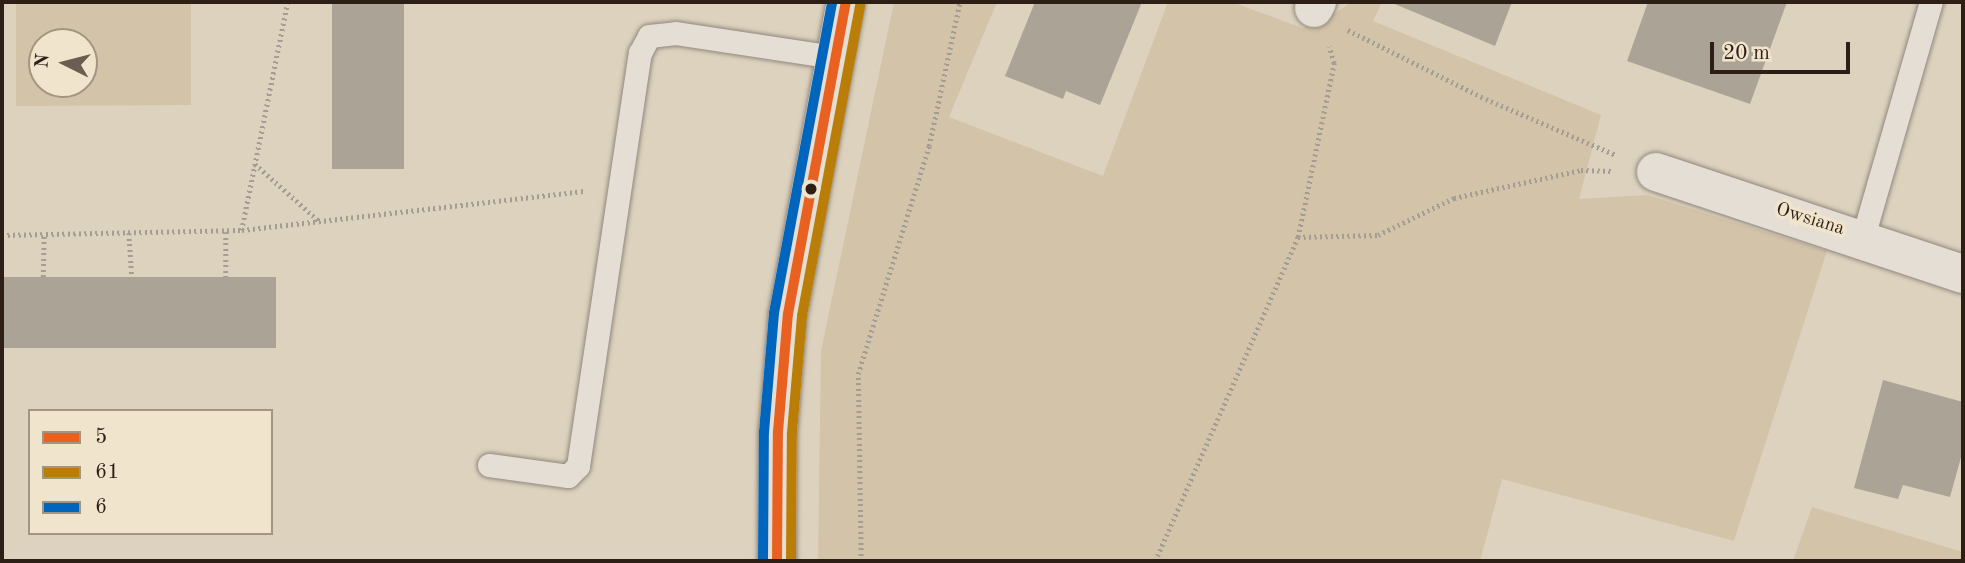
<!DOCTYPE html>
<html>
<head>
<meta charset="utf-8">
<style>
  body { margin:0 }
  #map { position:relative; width:1965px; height:563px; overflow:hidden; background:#ddd2be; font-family:"Old Standard TT",serif }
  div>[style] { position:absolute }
  .green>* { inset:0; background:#d3c3a9 }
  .building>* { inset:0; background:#aba395; transform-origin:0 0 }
  .path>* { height:4.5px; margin-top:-2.25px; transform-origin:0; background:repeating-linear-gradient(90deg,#a39d94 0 2px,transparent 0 5.5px) }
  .roads { filter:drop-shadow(0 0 2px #91887d) drop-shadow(0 0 2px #91887d) }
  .service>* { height:23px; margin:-11.5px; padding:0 11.5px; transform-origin:11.5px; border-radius:11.5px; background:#e4ded4 }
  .minor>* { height:38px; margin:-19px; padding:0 19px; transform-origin:19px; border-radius:19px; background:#e4ded4 }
  .tertiary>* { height:38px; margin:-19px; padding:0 19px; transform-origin:19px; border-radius:19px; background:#e4ded4 }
  .bus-1>* { height:10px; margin:-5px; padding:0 5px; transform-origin:5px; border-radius:5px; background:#e86121 }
  .bus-2>* { height:10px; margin:-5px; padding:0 5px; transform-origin:5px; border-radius:5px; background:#ba7d07 }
  .bus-3>* { height:10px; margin:-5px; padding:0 5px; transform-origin:5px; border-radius:5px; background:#0065bd }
  .dots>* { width:19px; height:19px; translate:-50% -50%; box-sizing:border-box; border:4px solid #f1e4cc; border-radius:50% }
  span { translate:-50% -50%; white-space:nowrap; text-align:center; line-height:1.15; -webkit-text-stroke:7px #f1e4cc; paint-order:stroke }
  .street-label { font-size:19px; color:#2d1e16 }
  .frame { position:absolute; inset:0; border:4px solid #2d1e16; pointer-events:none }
  .legend { position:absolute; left:28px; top:409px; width:245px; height:126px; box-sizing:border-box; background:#f1e4cc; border:2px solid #a39583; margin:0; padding:9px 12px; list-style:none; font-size:21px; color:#2d1e16 }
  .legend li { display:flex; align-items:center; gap:14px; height:35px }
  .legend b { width:35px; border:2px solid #a39583 }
  .north { position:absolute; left:28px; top:28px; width:70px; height:70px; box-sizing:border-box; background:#f1e4cc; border:2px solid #a39583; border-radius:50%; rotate:276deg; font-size:19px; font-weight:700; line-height:28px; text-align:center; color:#2d1e16 }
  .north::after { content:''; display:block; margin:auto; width:24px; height:32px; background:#6b5d51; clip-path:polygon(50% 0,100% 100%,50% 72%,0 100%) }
  .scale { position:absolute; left:1710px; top:42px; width:140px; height:32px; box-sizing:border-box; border:4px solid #2d1e16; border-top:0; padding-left:9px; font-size:21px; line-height:24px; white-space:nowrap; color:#2d1e16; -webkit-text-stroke:5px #f1e4cc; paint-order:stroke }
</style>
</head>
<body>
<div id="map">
  <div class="green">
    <div style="clip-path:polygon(evenodd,16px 2px,191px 2px,191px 105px,16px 106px,16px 2px,42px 42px,84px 42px,84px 84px,42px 84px,42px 42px)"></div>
    <div style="clip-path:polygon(894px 2px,997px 2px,949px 117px,1103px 176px,1168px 2px,1232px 2px,1302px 28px,1329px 18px,1351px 2px,1382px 2px,1373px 21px,1601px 115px,1579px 199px,1647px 195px,1827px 251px,1734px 541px,1502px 479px,1480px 561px,818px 561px,821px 351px)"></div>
    <div style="clip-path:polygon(1812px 507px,1963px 552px,1963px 561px,1793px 561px)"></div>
  </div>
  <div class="building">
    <div style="left:332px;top:2px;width:72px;height:167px"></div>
    <div style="clip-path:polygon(1035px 2px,1142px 2px,1100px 105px,1066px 91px,1063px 99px,1005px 76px)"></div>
    <div style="clip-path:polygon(1390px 2px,1512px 2px,1495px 46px)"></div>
    <div style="clip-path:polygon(1648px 2px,1787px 2px,1750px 104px,1627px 61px)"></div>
    <div style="left:2px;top:277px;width:274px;height:71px"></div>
    <div style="clip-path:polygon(1883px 380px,1963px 402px,1963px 450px,1950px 497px,1903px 485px,1898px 499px,1854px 488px)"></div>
  </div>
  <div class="path">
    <div style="left:288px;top:2px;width:233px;rotate:101.4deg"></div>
    <div style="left:242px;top:230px;width:344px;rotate:-6.5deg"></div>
    <div style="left:1348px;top:30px;width:154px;rotate:26.6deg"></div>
    <div style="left:1486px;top:99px;width:142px;rotate:23.3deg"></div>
    <div style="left:255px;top:164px;width:86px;rotate:41.7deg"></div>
    <div style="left:226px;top:232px;width:45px;rotate:90deg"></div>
    <div style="left:129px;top:233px;width:44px;rotate:86.1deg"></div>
    <div style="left:2px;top:235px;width:240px;rotate:-1.2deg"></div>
    <div style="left:1298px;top:237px;width:178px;rotate:-78.3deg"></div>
    <div style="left:1334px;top:63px;width:17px;rotate:-107deg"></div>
    <div style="left:43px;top:277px;width:43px;rotate:-88.7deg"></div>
    <div style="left:861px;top:561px;width:187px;rotate:-90.9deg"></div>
    <div style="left:858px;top:374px;width:239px;rotate:-72.7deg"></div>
    <div style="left:929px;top:146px;width:147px;rotate:-77.9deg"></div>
    <div style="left:1155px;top:561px;width:354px;rotate:-66.2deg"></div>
    <div style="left:1298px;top:237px;width:80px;rotate:-1.4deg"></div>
    <div style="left:1378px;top:235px;width:85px;rotate:-26deg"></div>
    <div style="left:1454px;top:198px;width:130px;rotate:-12.4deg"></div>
    <div style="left:1581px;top:170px;width:32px;rotate:2deg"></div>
  </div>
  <div class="roads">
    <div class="service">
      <div style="left:1863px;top:237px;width:245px;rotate:-73.9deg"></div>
      <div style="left:489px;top:465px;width:80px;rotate:7.9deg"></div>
      <div style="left:568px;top:476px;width:14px;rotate:-45deg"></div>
      <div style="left:578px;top:466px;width:418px;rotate:-81.5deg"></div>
      <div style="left:640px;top:53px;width:19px;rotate:-62deg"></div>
      <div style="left:649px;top:36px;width:27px;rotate:-6deg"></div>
      <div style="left:676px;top:33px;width:161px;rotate:8.6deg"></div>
    </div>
    <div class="minor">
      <div style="left:1314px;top:8px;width:7px;rotate:-63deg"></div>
      <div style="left:1656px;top:172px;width:324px;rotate:18.4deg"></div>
    </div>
    <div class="tertiary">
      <div style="left:777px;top:561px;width:129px;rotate:-89.6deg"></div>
      <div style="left:778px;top:432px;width:118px;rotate:-85.2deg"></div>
      <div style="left:788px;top:314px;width:317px;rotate:-79.5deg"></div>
    </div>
  </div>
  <div class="bus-1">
    <div style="left:777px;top:561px;width:129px;rotate:-89.6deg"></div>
    <div style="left:778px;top:432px;width:118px;rotate:-85.2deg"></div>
    <div style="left:788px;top:314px;width:317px;rotate:-79.5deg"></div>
  </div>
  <div class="bus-2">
    <div style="left:791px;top:561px;width:128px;rotate:-89.6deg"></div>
    <div style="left:792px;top:433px;width:117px;rotate:-85.1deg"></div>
    <div style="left:802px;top:316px;width:316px;rotate:-79.4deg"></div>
  </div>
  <div class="bus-3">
    <div style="left:763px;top:561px;width:129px;rotate:-89.6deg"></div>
    <div style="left:764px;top:432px;width:119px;rotate:-85.2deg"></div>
    <div style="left:774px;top:313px;width:316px;rotate:-79.4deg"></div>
  </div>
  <div class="dots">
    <div style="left:811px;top:189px;background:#2d1e16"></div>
  </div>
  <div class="street-label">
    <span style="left:1810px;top:220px;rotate:17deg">Owsiana</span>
  </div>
  <div class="frame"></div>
  <ul class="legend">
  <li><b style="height:9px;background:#e86121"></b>5</li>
  <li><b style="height:9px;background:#ba7d07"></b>61</li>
  <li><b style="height:9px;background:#0065bd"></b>6</li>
  </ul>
  <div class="north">N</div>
  <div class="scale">20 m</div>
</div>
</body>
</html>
